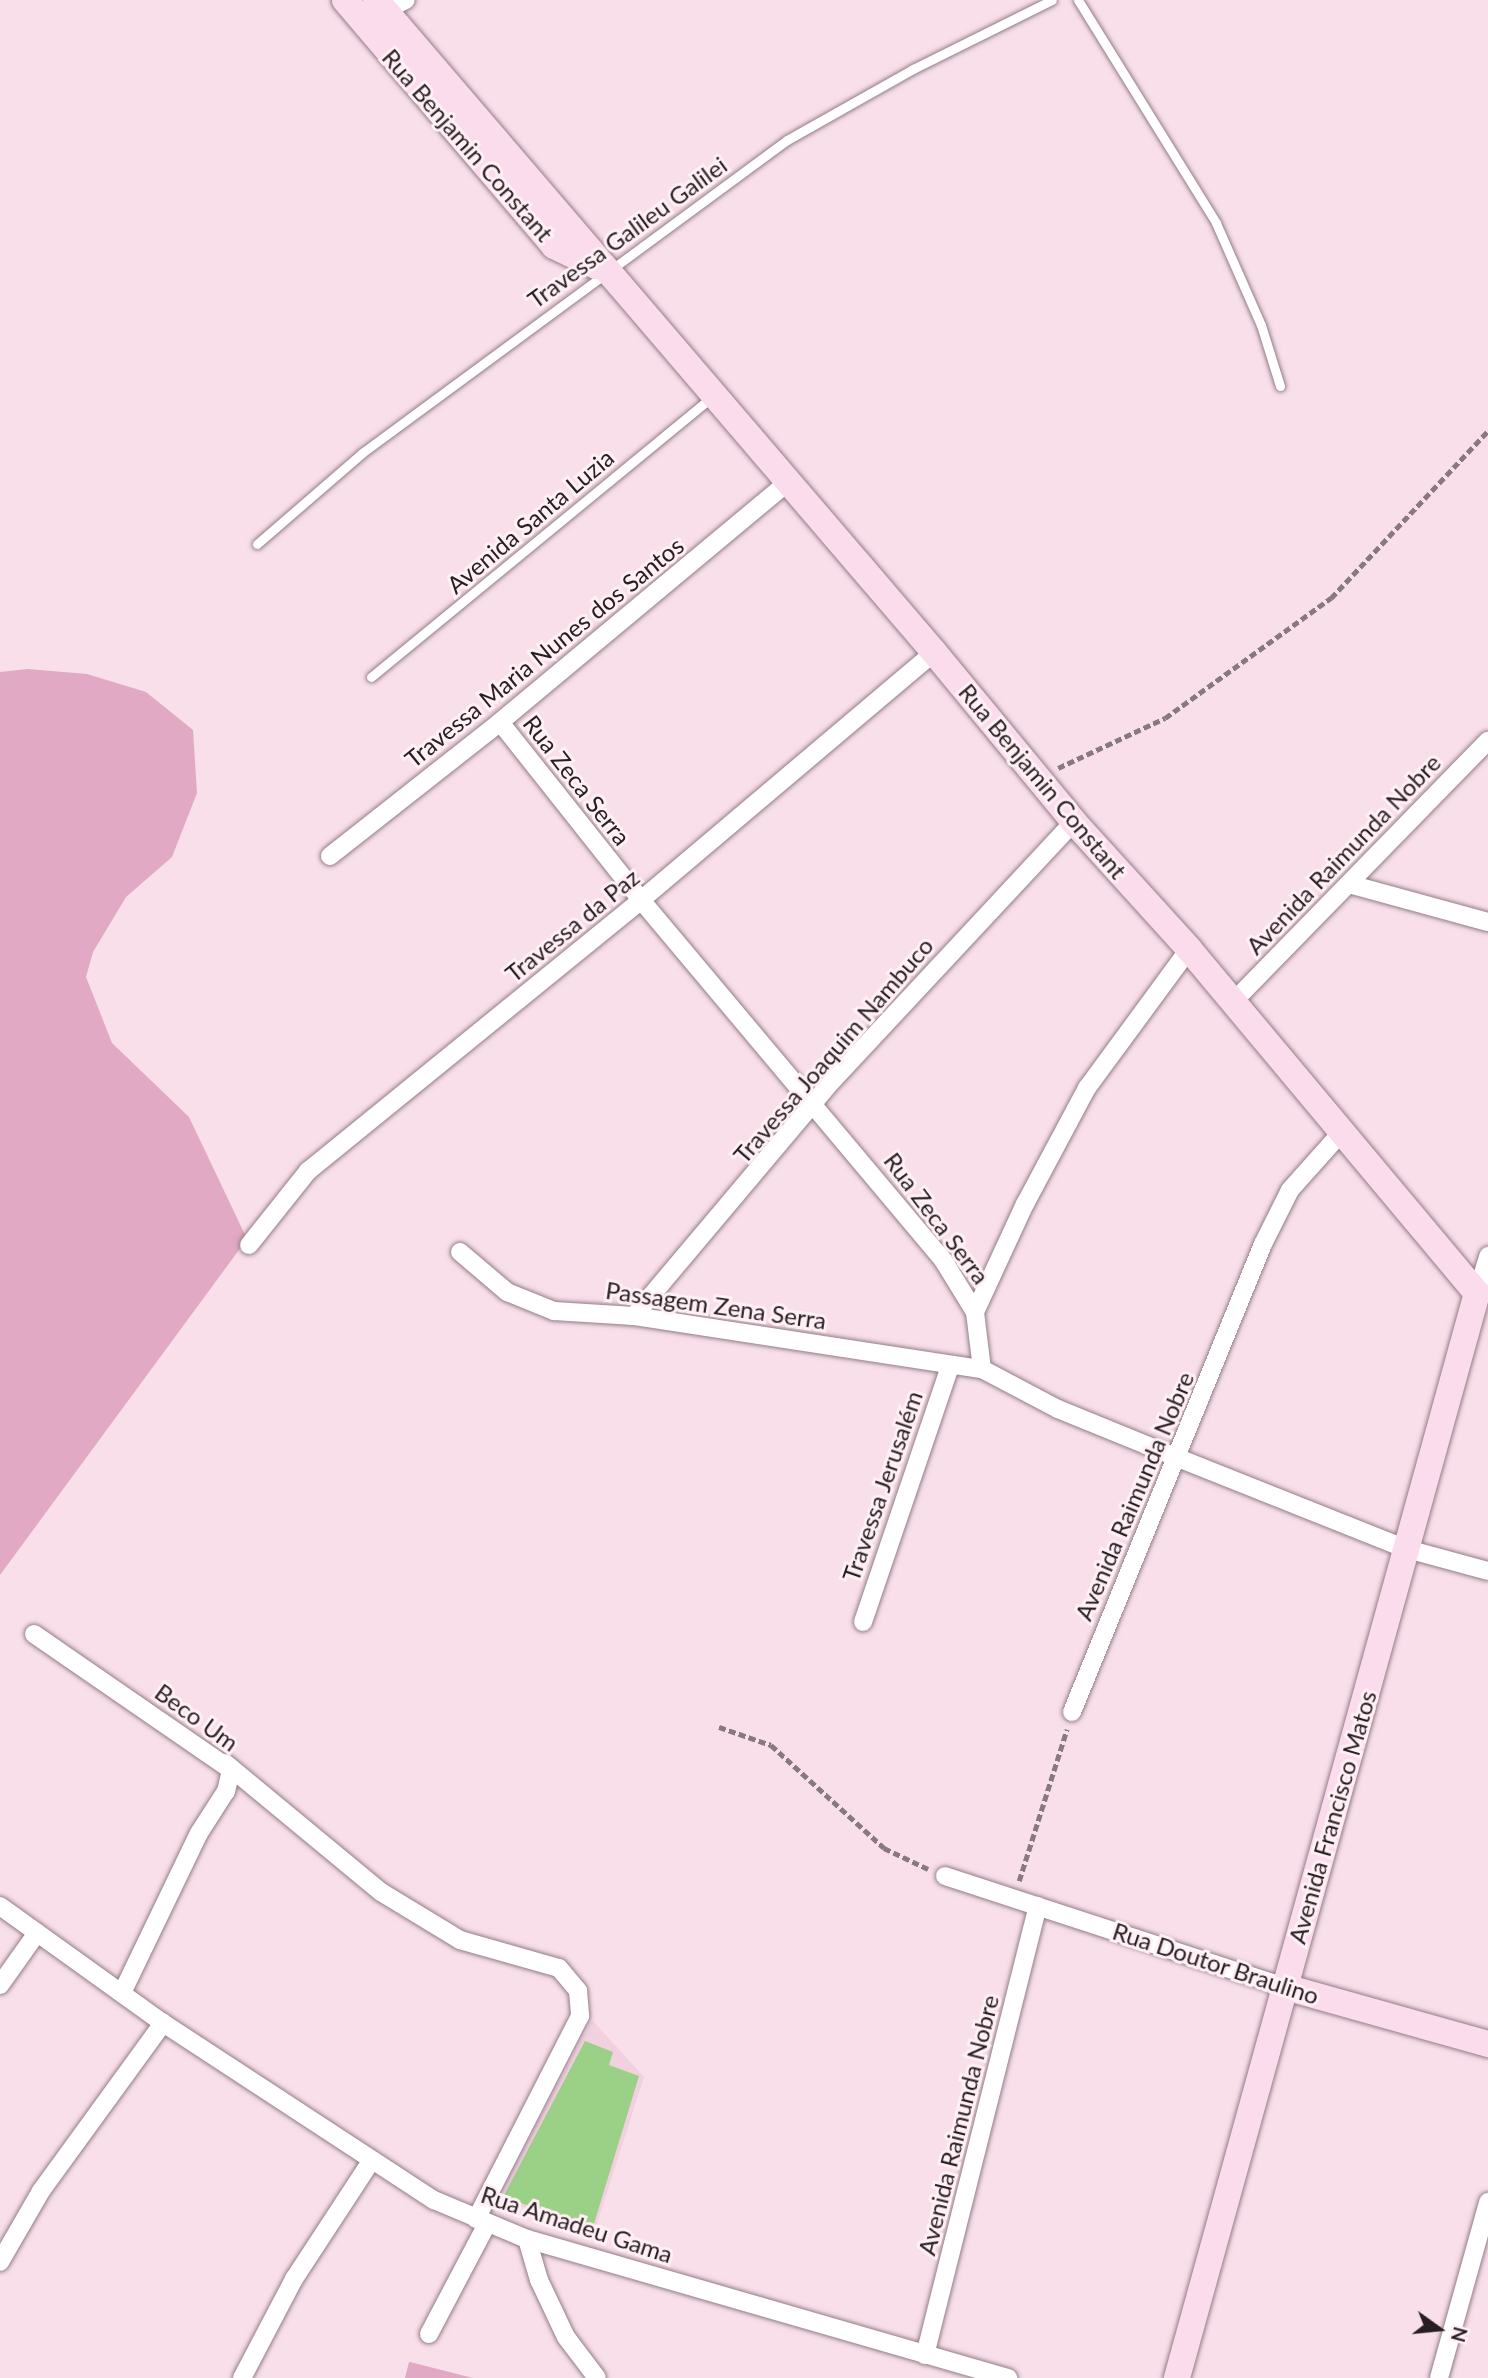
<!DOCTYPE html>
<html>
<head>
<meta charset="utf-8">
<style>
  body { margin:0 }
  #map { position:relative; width:1488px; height:2378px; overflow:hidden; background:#f8dfea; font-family:Lato,sans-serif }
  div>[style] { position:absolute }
  .built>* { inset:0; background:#f1d0df }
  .green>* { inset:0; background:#e1a9c3 }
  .building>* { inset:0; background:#9bd087 }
  .path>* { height:4.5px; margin-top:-2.25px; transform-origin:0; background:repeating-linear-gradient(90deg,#88787f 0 7px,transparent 0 10.5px) }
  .roads { filter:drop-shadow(0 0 2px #937d87) drop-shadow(0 0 2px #937d87) }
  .lane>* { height:9px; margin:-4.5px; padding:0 4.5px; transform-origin:4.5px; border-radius:4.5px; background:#fff }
  .street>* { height:18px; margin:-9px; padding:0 9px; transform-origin:9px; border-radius:9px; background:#fff }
  .secondary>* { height:26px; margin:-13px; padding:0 13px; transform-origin:13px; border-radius:13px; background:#fadcec }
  span { translate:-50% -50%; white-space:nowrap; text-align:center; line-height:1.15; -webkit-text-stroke:6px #fff0f6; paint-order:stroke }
  .street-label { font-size:24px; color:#271e22 }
  .north { position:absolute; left:1404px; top:2294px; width:70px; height:70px; -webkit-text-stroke:5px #fff0f6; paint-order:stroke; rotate:105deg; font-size:19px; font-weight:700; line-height:28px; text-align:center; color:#271e22 }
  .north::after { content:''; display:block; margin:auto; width:24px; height:32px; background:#271e22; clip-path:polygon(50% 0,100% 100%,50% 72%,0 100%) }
</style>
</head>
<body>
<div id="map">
  <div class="built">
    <div style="clip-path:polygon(592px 2020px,644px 2077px,595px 2230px,497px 2199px)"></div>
  </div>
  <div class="green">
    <div style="clip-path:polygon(28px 669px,87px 674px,146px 692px,193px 730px,197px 793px,172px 857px,126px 897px,93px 952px,86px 977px,112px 1043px,189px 1117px,247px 1239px,0 1575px,0 672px)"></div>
    <div style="clip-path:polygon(409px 2362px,410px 2362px,473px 2378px,405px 2378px)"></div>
  </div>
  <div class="building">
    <div style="clip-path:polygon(585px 2041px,613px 2052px,609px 2065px,639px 2076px,593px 2227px,503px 2197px)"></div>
  </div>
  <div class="path">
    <div style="left:1058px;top:768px;width:118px;rotate:-25deg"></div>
    <div style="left:1165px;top:718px;width:205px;rotate:-35.9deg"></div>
    <div style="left:1331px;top:598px;width:229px;rotate:-46.8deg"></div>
    <div style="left:719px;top:1727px;width:55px;rotate:19.1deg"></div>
    <div style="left:771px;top:1745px;width:153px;rotate:42.3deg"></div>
    <div style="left:884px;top:1848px;width:49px;rotate:25.5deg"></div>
    <div style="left:1019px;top:1881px;width:159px;rotate:-72.5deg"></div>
  </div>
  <div class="roads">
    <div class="lane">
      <div style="left:1078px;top:0;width:262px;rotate:58.2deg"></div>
      <div style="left:1216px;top:223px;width:111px;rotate:66.2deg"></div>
      <div style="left:1261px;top:325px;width:64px;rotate:72.7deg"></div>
      <div style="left:257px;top:544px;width:139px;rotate:-40.9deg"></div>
      <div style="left:362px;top:453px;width:528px;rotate:-36.37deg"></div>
      <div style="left:787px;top:140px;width:145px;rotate:-29.4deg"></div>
      <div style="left:913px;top:69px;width:155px;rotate:-26.4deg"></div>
      <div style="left:371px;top:677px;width:441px;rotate:-39.4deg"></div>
    </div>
    <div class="street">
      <div style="left:378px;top:14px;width:31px;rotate:-27deg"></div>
      <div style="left:500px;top:722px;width:227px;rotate:51.6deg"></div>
      <div style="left:641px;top:900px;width:470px;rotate:50deg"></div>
      <div style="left:943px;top:1260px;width:61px;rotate:58.4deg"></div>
      <div style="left:975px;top:1312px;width:57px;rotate:83deg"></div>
      <div style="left:982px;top:1369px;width:86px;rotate:27.8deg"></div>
      <div style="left:1058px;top:1409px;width:130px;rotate:22.2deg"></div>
      <div style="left:1178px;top:1458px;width:246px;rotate:21.7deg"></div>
      <div style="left:1407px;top:1549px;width:84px;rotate:15.2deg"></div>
      <div style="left:330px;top:856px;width:216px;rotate:-38.2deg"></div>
      <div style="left:500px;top:722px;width:372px;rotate:-39.8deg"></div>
      <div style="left:1349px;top:884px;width:144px;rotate:15.3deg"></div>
      <div style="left:1233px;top:1002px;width:365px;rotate:-45.7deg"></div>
      <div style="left:249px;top:1245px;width:95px;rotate:-51.4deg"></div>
      <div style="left:308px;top:1171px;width:429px;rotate:-39.1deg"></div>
      <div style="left:641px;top:900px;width:384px;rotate:-40.2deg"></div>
      <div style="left:460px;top:1252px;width:62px;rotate:40.4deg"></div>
      <div style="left:507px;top:1292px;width:51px;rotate:22deg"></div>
      <div style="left:554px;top:1311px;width:80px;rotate:3.6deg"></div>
      <div style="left:634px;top:1316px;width:352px;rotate:8.7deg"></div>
      <div style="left:1477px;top:1293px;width:39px;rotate:-73deg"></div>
      <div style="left:975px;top:1312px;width:119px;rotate:-65.2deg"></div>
      <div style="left:1025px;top:1204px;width:132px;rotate:-61.9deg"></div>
      <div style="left:1087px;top:1088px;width:172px;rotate:-53.7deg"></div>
      <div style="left:634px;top:1316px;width:309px;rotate:-49.9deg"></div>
      <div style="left:833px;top:1080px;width:353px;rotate:-47deg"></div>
      <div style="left:863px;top:1622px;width:270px;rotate:-71.2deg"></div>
      <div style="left:34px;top:1634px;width:239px;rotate:34.6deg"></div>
      <div style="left:231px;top:1770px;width:22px;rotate:103deg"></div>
      <div style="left:226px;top:1791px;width:50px;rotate:122.7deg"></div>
      <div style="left:199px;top:1833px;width:178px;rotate:115.7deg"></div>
      <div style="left:1072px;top:1712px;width:505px;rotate:-67.8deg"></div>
      <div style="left:1263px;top:1244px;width:60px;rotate:-63.4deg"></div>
      <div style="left:1290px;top:1190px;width:76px;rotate:-48.2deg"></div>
      <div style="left:225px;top:1763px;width:202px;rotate:39.6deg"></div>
      <div style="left:381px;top:1892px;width:92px;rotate:31.3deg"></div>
      <div style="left:460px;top:1940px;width:103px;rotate:15.8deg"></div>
      <div style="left:559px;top:1968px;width:30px;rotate:50deg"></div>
      <div style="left:578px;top:1991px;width:25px;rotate:85deg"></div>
      <div style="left:580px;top:2016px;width:228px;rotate:117.1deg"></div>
      <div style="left:945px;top:1876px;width:358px;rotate:18.1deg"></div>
      <div style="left:0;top:1906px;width:201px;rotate:35.7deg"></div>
      <div style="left:163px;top:2023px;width:324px;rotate:33.2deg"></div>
      <div style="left:434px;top:2200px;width:101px;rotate:22.8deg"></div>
      <div style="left:527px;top:2239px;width:501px;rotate:16.12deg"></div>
      <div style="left:0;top:1985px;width:64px;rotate:-54.6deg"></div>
      <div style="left:527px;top:2239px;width:43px;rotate:73.7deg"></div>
      <div style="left:539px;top:2280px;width:63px;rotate:64.7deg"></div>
      <div style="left:566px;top:2337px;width:51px;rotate:52.9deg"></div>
      <div style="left:0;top:2262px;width:82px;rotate:-60deg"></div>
      <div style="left:41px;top:2191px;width:208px;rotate:-54deg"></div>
      <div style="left:429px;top:2334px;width:124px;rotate:-62.2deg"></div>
      <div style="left:925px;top:2355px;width:463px;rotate:-75.9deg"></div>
      <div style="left:242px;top:2378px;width:112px;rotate:-62.3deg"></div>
      <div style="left:294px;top:2279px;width:139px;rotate:-56.8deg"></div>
      <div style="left:1439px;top:2378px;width:183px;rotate:-74.4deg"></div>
    </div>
    <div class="secondary">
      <div style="left:345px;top:0;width:323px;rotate:49.6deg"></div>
      <div style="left:554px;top:246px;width:47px;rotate:25.5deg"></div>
      <div style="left:376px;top:0;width:858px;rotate:49.44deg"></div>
      <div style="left:934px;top:652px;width:220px;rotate:50.5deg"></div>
      <div style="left:1074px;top:822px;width:171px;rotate:47.8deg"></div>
      <div style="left:1189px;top:949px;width:449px;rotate:50.1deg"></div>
      <div style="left:1477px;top:1293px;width:1126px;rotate:105.46deg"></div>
      <div style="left:1285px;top:1987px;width:211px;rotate:15.7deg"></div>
    </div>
  </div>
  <div class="street-label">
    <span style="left:468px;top:145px;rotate:49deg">Rua Benjamin Constant</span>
    <span style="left:627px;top:232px;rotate:-36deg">Travessa Galileu Galilei</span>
    <span style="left:530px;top:521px;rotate:-40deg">Avenida Santa Luzia</span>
    <span style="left:544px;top:652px;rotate:-39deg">Travessa Maria Nunes dos Santos</span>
    <span style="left:577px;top:780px;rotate:52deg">Rua Zeca Serra</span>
    <span style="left:1043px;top:781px;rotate:50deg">Rua Benjamin Constant</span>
    <span style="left:1343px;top:854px;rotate:-46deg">Avenida Raimunda Nobre</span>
    <span style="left:572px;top:925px;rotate:-39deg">Travessa da Paz</span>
    <span style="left:833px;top:1050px;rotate:-49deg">Travessa Joaquim Nambuco</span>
    <span style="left:937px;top:1218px;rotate:53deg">Rua Zeca Serra</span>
    <span style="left:716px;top:1305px;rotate:8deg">Passagem Zena Serra</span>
    <span style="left:882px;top:1486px;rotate:-71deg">Travessa Jerusalém</span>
    <span style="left:1134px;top:1496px;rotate:-67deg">Avenida Raimunda Nobre</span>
    <span style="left:197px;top:1717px;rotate:36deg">Beco Um</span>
    <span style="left:1332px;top:1817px;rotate:-74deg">Avenida Francisco Matos</span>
    <span style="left:1216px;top:1963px;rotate:18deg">Rua Doutor Braulino</span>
    <span style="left:958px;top:2125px;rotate:-76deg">Avenida Raimunda Nobre</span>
    <span style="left:577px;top:2224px;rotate:18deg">Rua Amadeu Gama</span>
  </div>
  <div class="north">N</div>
</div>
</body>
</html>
